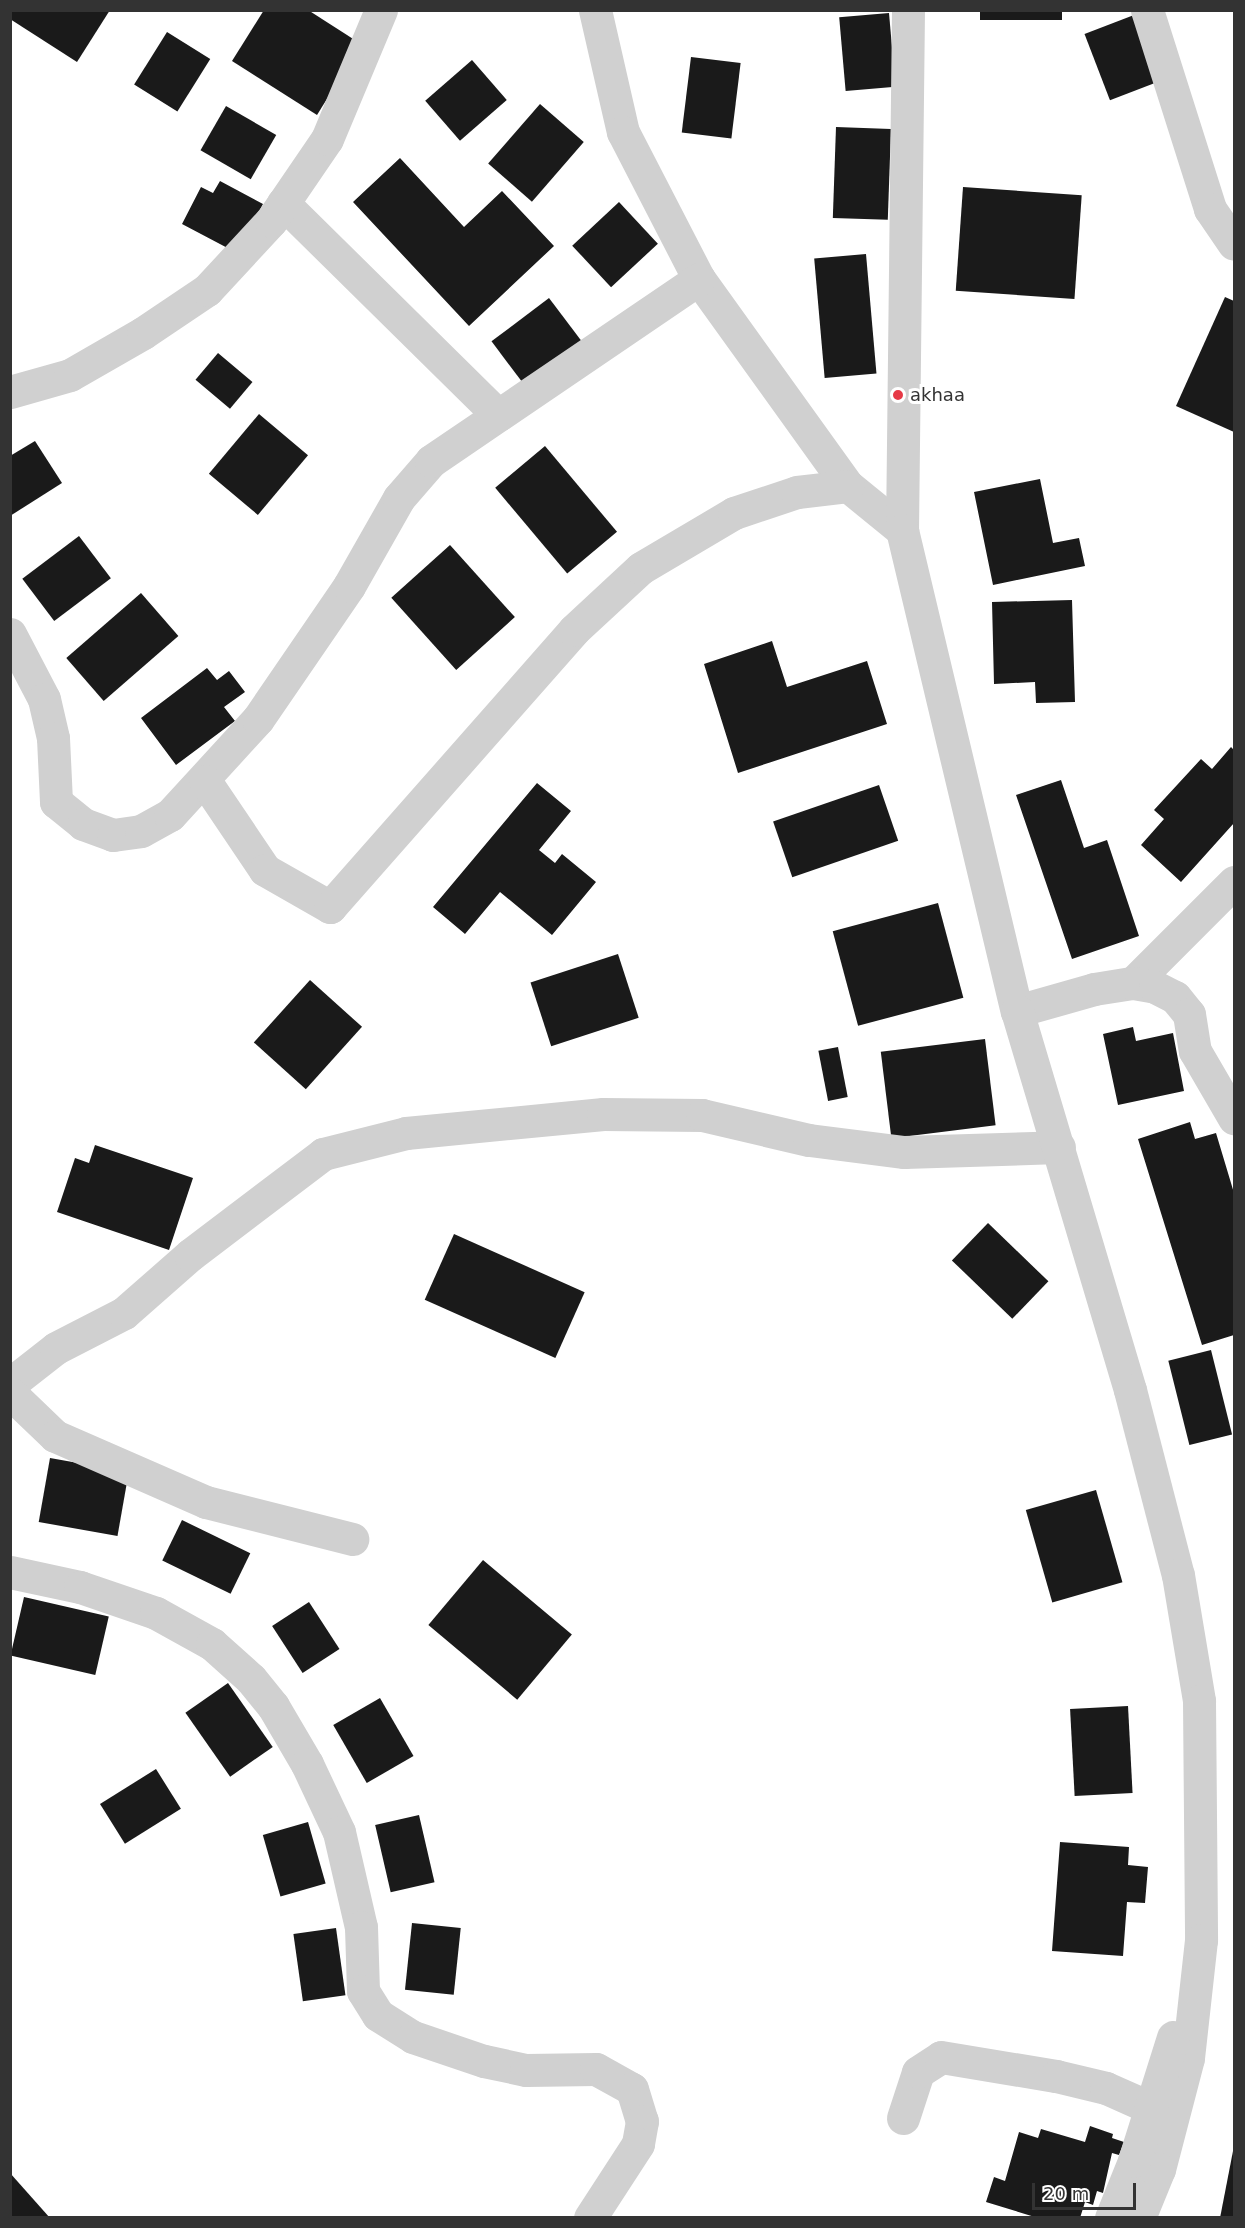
<!DOCTYPE html>
<html>
<head>
<meta charset="utf-8">
<style>
  body { margin:0 }
  #map { position:relative; width:1245px; height:2228px; overflow:hidden; background:#fff; font-family:"DejaVu Sans",sans-serif }
  div>[style] { position:absolute }
  .building>* { inset:0; background:#1a1a1a; transform-origin:0 0 }
  .minor>* { height:33px; margin:-16.5px; padding:0 16.5px; transform-origin:16.5px; border-radius:16.5px; background:#d0d0d0 }
  .tertiary>* { height:33px; margin:-16.5px; padding:0 16.5px; transform-origin:16.5px; border-radius:16.5px; background:#d0d0d0 }
  .dots>* { width:16px; height:16px; translate:-50% -50%; box-sizing:border-box; border:3px solid #fff; border-radius:50% }
  span { translate:-50% -50%; white-space:nowrap; text-align:center; line-height:1.15; -webkit-text-stroke:6px #fff; paint-order:stroke }
  .poi-label { font-size:18px; color:#333 }
  .left { translate:0 -50%; text-align:left }
  .frame { position:absolute; inset:0; border:12px solid #333; pointer-events:none }
  .scale { position:absolute; left:1032px; top:2183px; width:104px; height:27px; box-sizing:border-box; border:3px solid #333; border-top:0; padding-left:8px; font-size:18px; line-height:21px; white-space:nowrap; color:#333; -webkit-text-stroke:4px #fff; paint-order:stroke }
</style>
</head>
<body>
<div id="map">
  <div class="building">
    <div style="clip-path:polygon(10px 10px,110px 10px,77px 62px,10px 19px)"></div>
    <div style="clip-path:polygon(264px 10px,308px 10px,361px 44px,317px 115px,232px 61px)"></div>
    <div style="left:980px;top:10px;width:82px;height:10px"></div>
    <div style="left:889px;top:13px;width:74px;height:50px;rotate:85deg"></div>
    <div style="left:1134px;top:15px;width:71px;height:53px;rotate:69deg"></div>
    <div style="left:167px;top:32px;width:51px;height:62px;rotate:32deg"></div>
    <div style="left:691px;top:57px;width:50px;height:76px;rotate:7deg"></div>
    <div style="left:472px;top:60px;width:53px;height:62px;rotate:49deg"></div>
    <div style="left:540px;top:104px;width:58px;height:79px;rotate:41deg"></div>
    <div style="left:226px;top:106px;width:58px;height:51px;rotate:30deg"></div>
    <div style="left:836px;top:127px;width:55px;height:91px;rotate:2deg"></div>
    <div style="clip-path:polygon(400px 158px,464px 227px,502px 191px,554px 246px,469px 326px,353px 202px)"></div>
    <div style="clip-path:polygon(220px 181px,263px 204px,237px 253px,182px 224px,201px 187px,213px 193px)"></div>
    <div style="left:963px;top:187px;width:119px;height:104px;rotate:4deg"></div>
    <div style="left:619px;top:202px;width:57px;height:64px;rotate:47deg"></div>
    <div style="left:866px;top:254px;width:120px;height:52px;rotate:85deg"></div>
    <div style="clip-path:polygon(1225px 297px,1234px 301px,1234px 432px,1176px 406px)"></div>
    <div style="left:549px;top:298px;width:59px;height:72px;rotate:53deg"></div>
    <div style="left:218px;top:353px;width:45px;height:35px;rotate:40deg"></div>
    <div style="left:259px;top:414px;width:64px;height:78px;rotate:40deg"></div>
    <div style="clip-path:polygon(35px 441px,62px 483px,10px 516px,10px 456px)"></div>
    <div style="left:545px;top:446px;width:112px;height:65px;rotate:50deg"></div>
    <div style="clip-path:polygon(1040px 479px,1053px 543px,1079px 538px,1085px 566px,993px 585px,974px 492px)"></div>
    <div style="left:79px;top:536px;width:53px;height:71px;rotate:53deg"></div>
    <div style="left:450px;top:545px;width:97px;height:79px;rotate:48deg"></div>
    <div style="left:141px;top:593px;width:57px;height:99px;rotate:49deg"></div>
    <div style="clip-path:polygon(1072px 600px,1075px 702px,1036px 703px,1035px 682px,994px 684px,992px 602px)"></div>
    <div style="clip-path:polygon(772px 641px,787px 687px,867px 661px,887px 724px,738px 773px,704px 664px)"></div>
    <div style="clip-path:polygon(207px 668px,217px 680px,229px 671px,245px 692px,224px 707px,235px 721px,176px 765px,141px 718px)"></div>
    <div style="clip-path:polygon(1231px 747px,1234px 750px,1234px 823px,1181px 882px,1141px 845px,1164px 819px,1154px 810px,1201px 759px,1212px 769px)"></div>
    <div style="clip-path:polygon(1061px 780px,1084px 848px,1107px 840px,1139px 936px,1072px 959px,1016px 795px)"></div>
    <div style="clip-path:polygon(537px 783px,571px 811px,539px 850px,555px 863px,562px 854px,596px 882px,552px 935px,500px 892px,465px 934px,433px 907px)"></div>
    <div style="left:879px;top:785px;width:59px;height:112px;rotate:71deg"></div>
    <div style="left:938px;top:903px;width:98px;height:109px;rotate:75deg"></div>
    <div style="left:618px;top:954px;width:67px;height:92px;rotate:72deg"></div>
    <div style="left:310px;top:980px;width:70px;height:84px;rotate:42deg"></div>
    <div style="clip-path:polygon(1133px 1027px,1136px 1041px,1173px 1033px,1184px 1091px,1118px 1105px,1103px 1034px)"></div>
    <div style="left:985px;top:1039px;width:87px;height:105px;rotate:83deg"></div>
    <div style="left:838px;top:1047px;width:51px;height:20px;rotate:79deg"></div>
    <div style="clip-path:polygon(1190px 1122px,1195px 1139px,1216px 1133px,1234px 1193px,1234px 1335px,1202px 1345px,1138px 1139px)"></div>
    <div style="clip-path:polygon(95px 1145px,193px 1178px,169px 1250px,57px 1212px,75px 1158px,89px 1163px)"></div>
    <div style="left:988px;top:1223px;width:84px;height:52px;rotate:44deg"></div>
    <div style="left:454px;top:1234px;width:143px;height:72px;rotate:24deg"></div>
    <div style="left:1211px;top:1350px;width:87px;height:44px;rotate:76deg"></div>
    <div style="left:50px;top:1458px;width:80px;height:65px;rotate:10deg"></div>
    <div style="left:1096px;top:1490px;width:96px;height:73px;rotate:74deg"></div>
    <div style="left:182px;top:1520px;width:76px;height:45px;rotate:26deg"></div>
    <div style="left:483px;top:1560px;width:116px;height:85px;rotate:40deg"></div>
    <div style="left:24px;top:1597px;width:87px;height:60px;rotate:13deg"></div>
    <div style="left:309px;top:1602px;width:56px;height:44px;rotate:57deg"></div>
    <div style="left:228px;top:1683px;width:78px;height:52px;rotate:55deg"></div>
    <div style="left:380px;top:1698px;width:67px;height:54px;rotate:60deg"></div>
    <div style="left:1128px;top:1706px;width:87px;height:58px;rotate:87deg"></div>
    <div style="left:156px;top:1769px;width:47px;height:66px;rotate:58deg"></div>
    <div style="left:419px;top:1815px;width:69px;height:45px;rotate:77deg"></div>
    <div style="left:308px;top:1822px;width:64px;height:47px;rotate:74deg"></div>
    <div style="clip-path:polygon(1060px 1842px,1129px 1847px,1128px 1865px,1148px 1867px,1145px 1903px,1127px 1902px,1123px 1956px,1052px 1951px)"></div>
    <div style="left:412px;top:1923px;width:49px;height:67px;rotate:6deg"></div>
    <div style="left:336px;top:1928px;width:68px;height:43px;rotate:82deg"></div>
    <div style="clip-path:polygon(1090px 2126px,1113px 2134px,1112px 2138px,1124px 2142px,1119px 2155px,1112px 2153px,1103px 2193px,1097px 2191px,1093px 2205px,1085px 2202px,1080px 2218px,1038px 2218px,986px 2202px,994px 2177px,1005px 2181px,1019px 2132px,1038px 2138px,1041px 2129px,1085px 2142px)"></div>
    <div style="clip-path:polygon(1233px 2151px,1234px 2218px,1220px 2218px)"></div>
    <div style="clip-path:polygon(10px 2173px,50px 2218px,10px 2218px)"></div>
  </div>
  <div class="minor">
    <div style="left:595px;top:10px;width:125px;rotate:77.1deg"></div>
    <div style="left:623px;top:132px;width:165px;rotate:62.7deg"></div>
    <div style="left:699px;top:279px;width:255px;rotate:54.3deg"></div>
    <div style="left:848px;top:486px;width:70px;rotate:39.2deg"></div>
    <div style="left:1147px;top:10px;width:209px;rotate:72.4deg"></div>
    <div style="left:1210px;top:209px;width:42px;rotate:55.6deg"></div>
    <div style="left:283px;top:203px;width:302px;rotate:44.6deg"></div>
    <div style="left:10px;top:392px;width:62px;rotate:-15.8deg"></div>
    <div style="left:70px;top:375px;width:84px;rotate:-29.9deg"></div>
    <div style="left:143px;top:333px;width:77px;rotate:-33.9deg"></div>
    <div style="left:207px;top:290px;width:94px;rotate:-47.2deg"></div>
    <div style="left:271px;top:221px;width:99px;rotate:-55.7deg"></div>
    <div style="left:327px;top:139px;width:140px;rotate:-67.3deg"></div>
    <div style="left:10px;top:634px;width:73px;rotate:62.4deg"></div>
    <div style="left:44px;top:699px;width:40px;rotate:77deg"></div>
    <div style="left:53px;top:738px;width:64px;rotate:87.3deg"></div>
    <div style="left:56px;top:802px;width:35px;rotate:39deg"></div>
    <div style="left:83px;top:824px;width:32px;rotate:20deg"></div>
    <div style="left:113px;top:835px;width:28px;rotate:-8deg"></div>
    <div style="left:141px;top:831px;width:33px;rotate:-29deg"></div>
    <div style="left:170px;top:815px;width:130px;rotate:-47.5deg"></div>
    <div style="left:258px;top:719px;width:161px;rotate:-55.6deg"></div>
    <div style="left:349px;top:586px;width:101px;rotate:-60.4deg"></div>
    <div style="left:399px;top:498px;width:49px;rotate:-49.1deg"></div>
    <div style="left:431px;top:461px;width:324px;rotate:-34.2deg"></div>
    <div style="left:205px;top:781px;width:107px;rotate:56deg"></div>
    <div style="left:265px;top:870px;width:75px;rotate:29.6deg"></div>
    <div style="left:330px;top:907px;width:369px;rotate:-48.6deg"></div>
    <div style="left:574px;top:630px;width:91px;rotate:-42.8deg"></div>
    <div style="left:641px;top:568px;width:108px;rotate:-30.6deg"></div>
    <div style="left:734px;top:513px;width:66px;rotate:-18.4deg"></div>
    <div style="left:797px;top:492px;width:51px;rotate:-6.7deg"></div>
    <div style="left:1133px;top:983px;width:143px;rotate:-45deg"></div>
    <div style="left:1017px;top:1011px;width:80px;rotate:-15.9deg"></div>
    <div style="left:1094px;top:989px;width:39px;rotate:-9deg"></div>
    <div style="left:1133px;top:983px;width:22px;rotate:10deg"></div>
    <div style="left:1155px;top:987px;width:22px;rotate:27deg"></div>
    <div style="left:1175px;top:997px;width:22px;rotate:51deg"></div>
    <div style="left:1189px;top:1014px;width:37px;rotate:81deg"></div>
    <div style="left:1195px;top:1051px;width:78px;rotate:59.8deg"></div>
    <div style="left:10px;top:1384px;width:58px;rotate:-38deg"></div>
    <div style="left:56px;top:1348px;width:76px;rotate:-27.2deg"></div>
    <div style="left:124px;top:1313px;width:88px;rotate:-41.3deg"></div>
    <div style="left:190px;top:1255px;width:167px;rotate:-37.2deg"></div>
    <div style="left:323px;top:1154px;width:86px;rotate:-14.2deg"></div>
    <div style="left:406px;top:1133px;width:198px;rotate:-5.5deg"></div>
    <div style="left:603px;top:1114px;width:99px;rotate:0.6deg"></div>
    <div style="left:702px;top:1115px;width:110px;rotate:13.2deg"></div>
    <div style="left:809px;top:1140px;width:96px;rotate:7.2deg"></div>
    <div style="left:904px;top:1152px;width:155px;rotate:-1.8deg"></div>
    <div style="left:10px;top:1393px;width:62px;rotate:43.7deg"></div>
    <div style="left:55px;top:1436px;width:165px;rotate:23.6deg"></div>
    <div style="left:206px;top:1502px;width:151px;rotate:14.2deg"></div>
    <div style="left:10px;top:1572px;width:72px;rotate:12.1deg"></div>
    <div style="left:80px;top:1587px;width:80px;rotate:18.9deg"></div>
    <div style="left:156px;top:1613px;width:64px;rotate:29deg"></div>
    <div style="left:212px;top:1644px;width:52px;rotate:41.9deg"></div>
    <div style="left:251px;top:1679px;width:35px;rotate:51deg"></div>
    <div style="left:273px;top:1706px;width:67px;rotate:59.6deg"></div>
    <div style="left:307px;top:1764px;width:75px;rotate:64.8deg"></div>
    <div style="left:339px;top:1832px;width:98px;rotate:77deg"></div>
    <div style="left:361px;top:1927px;width:64px;rotate:88.2deg"></div>
    <div style="left:363px;top:1991px;width:28px;rotate:58deg"></div>
    <div style="left:378px;top:2015px;width:41px;rotate:32.2deg"></div>
    <div style="left:413px;top:2037px;width:75px;rotate:18.7deg"></div>
    <div style="left:484px;top:2061px;width:43px;rotate:12.1deg"></div>
    <div style="left:526px;top:2070px;width:70px;rotate:-0.8deg"></div>
    <div style="left:596px;top:2069px;width:41px;rotate:29.1deg"></div>
    <div style="left:632px;top:2089px;width:34px;rotate:73deg"></div>
    <div style="left:642px;top:2121px;width:23px;rotate:100deg"></div>
    <div style="left:638px;top:2144px;width:88px;rotate:123deg"></div>
    <div style="left:903px;top:2118px;width:48px;rotate:-71.9deg"></div>
    <div style="left:918px;top:2072px;width:27px;rotate:-33deg"></div>
    <div style="left:941px;top:2057px;width:117px;rotate:9.4deg"></div>
    <div style="left:1056px;top:2076px;width:51px;rotate:13.5deg"></div>
    <div style="left:1106px;top:2088px;width:49px;rotate:24deg"></div>
  </div>
  <div class="tertiary">
    <div style="left:908px;top:10px;width:520px;rotate:90.66deg"></div>
    <div style="left:902px;top:530px;width:495px;rotate:76.6deg"></div>
    <div style="left:1017px;top:1011px;width:395px;rotate:73.4deg"></div>
    <div style="left:1130px;top:1390px;width:191px;rotate:75.5deg"></div>
    <div style="left:1178px;top:1575px;width:128px;rotate:80.5deg"></div>
    <div style="left:1199px;top:1701px;width:239px;rotate:89.5deg"></div>
    <div style="left:1201px;top:1940px;width:119px;rotate:96.3deg"></div>
    <div style="left:1188px;top:2058px;width:115px;rotate:104.6deg"></div>
    <div style="left:1159px;top:2169px;width:53px;rotate:112.2deg"></div>
    <div style="left:1111px;top:2218px;width:61px;rotate:-68deg"></div>
    <div style="left:1134px;top:2161px;width:130px;rotate:-72.5deg"></div>
  </div>
  <div class="dots">
    <div style="left:898px;top:395px;background:#e63946"></div>
  </div>
  <div class="poi-label">
    <span class="left" style="left:910px;top:395px">akhaa</span>
  </div>
  <div class="frame"></div>
  <div class="scale">20 m</div>
</div>
</body>
</html>
